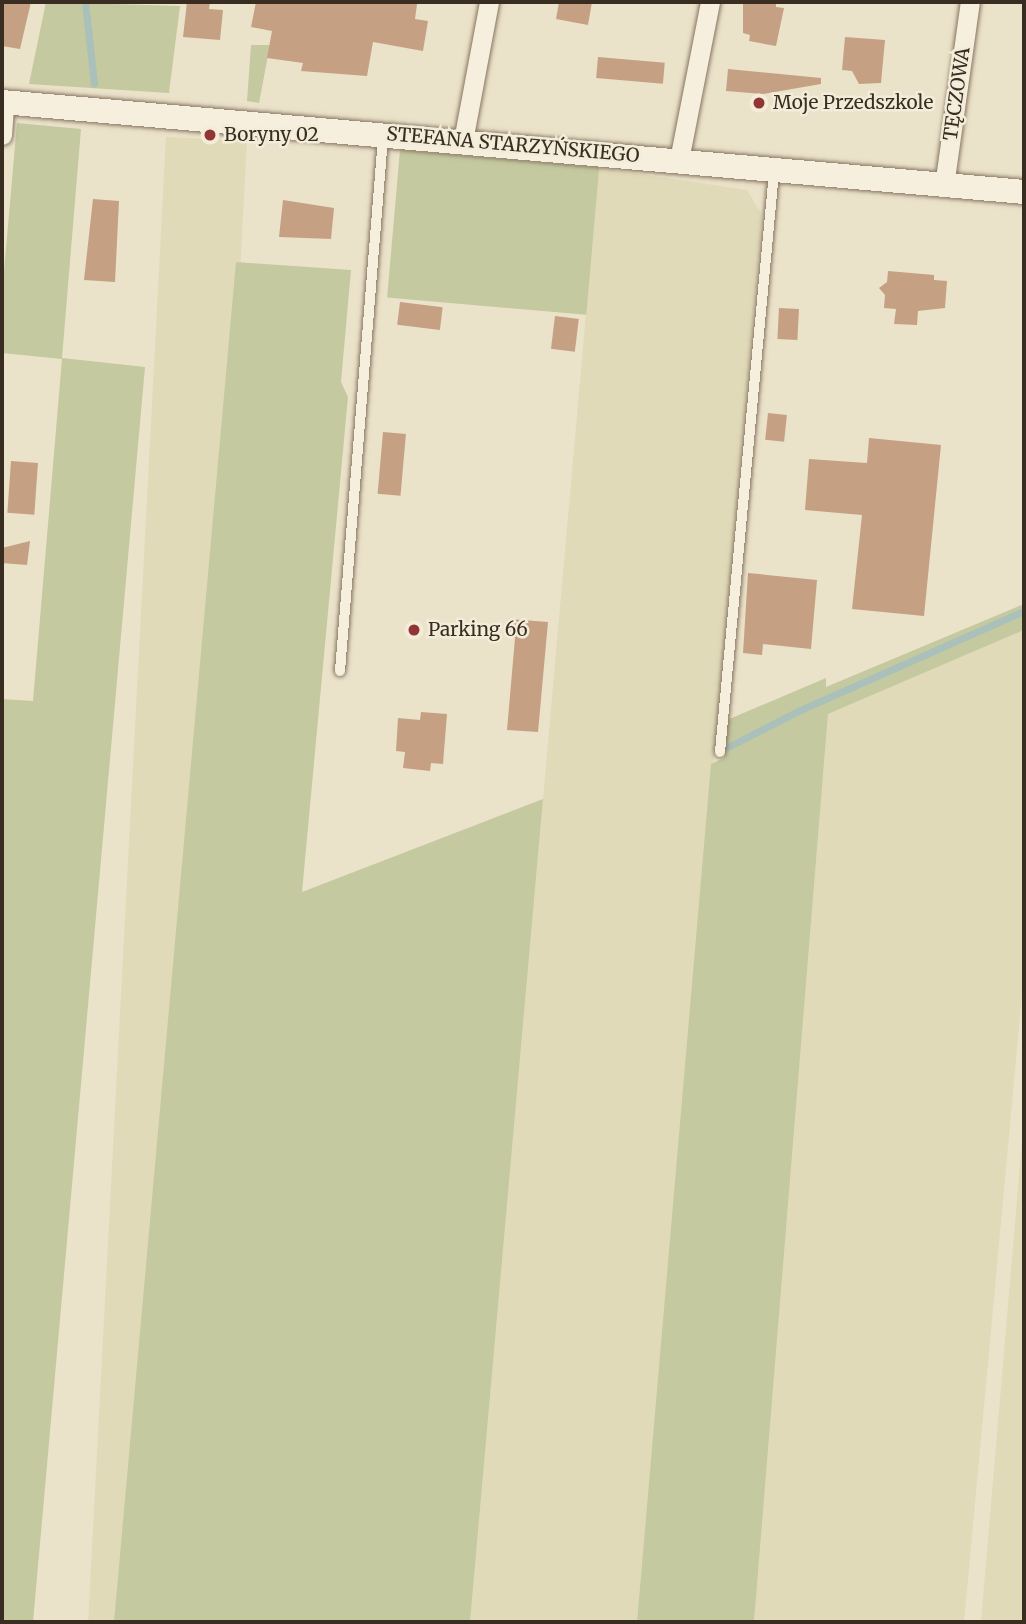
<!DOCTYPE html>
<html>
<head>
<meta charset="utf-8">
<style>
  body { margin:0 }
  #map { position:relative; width:1026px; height:1624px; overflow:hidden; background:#ebe2ca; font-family:Merriweather,serif }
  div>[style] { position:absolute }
  .farmland>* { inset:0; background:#e0dab8; transform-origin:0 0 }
  .green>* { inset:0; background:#c4c99f; transform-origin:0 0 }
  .stream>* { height:7px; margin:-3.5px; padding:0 3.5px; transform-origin:3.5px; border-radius:3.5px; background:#aac0ba }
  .building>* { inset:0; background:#c6a083; transform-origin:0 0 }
  .roads { filter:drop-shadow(0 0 2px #877560) drop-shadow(0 0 2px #877560) }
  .service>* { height:10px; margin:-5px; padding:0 5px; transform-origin:5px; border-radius:5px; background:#f7efdd }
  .minor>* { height:19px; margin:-9.5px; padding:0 9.5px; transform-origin:9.5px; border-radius:9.5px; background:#f7efdd }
  .tertiary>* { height:24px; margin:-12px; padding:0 12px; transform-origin:12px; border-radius:12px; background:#f7efdd }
  .dots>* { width:19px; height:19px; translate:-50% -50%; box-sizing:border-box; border:4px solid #f3ecd9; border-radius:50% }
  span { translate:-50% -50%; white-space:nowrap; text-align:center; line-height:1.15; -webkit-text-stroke:5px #f3ecd9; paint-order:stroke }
  .street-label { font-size:19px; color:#392d22 }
  .poi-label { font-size:19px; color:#392d22 }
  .left { translate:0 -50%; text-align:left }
  .frame { position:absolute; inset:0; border:4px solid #392d22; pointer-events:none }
</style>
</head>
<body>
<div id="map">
  <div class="farmland">
    <div style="left:166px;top:137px;width:81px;height:1491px;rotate:3deg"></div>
    <div style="clip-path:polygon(599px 168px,747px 190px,762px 215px,637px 1622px,470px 1622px)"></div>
    <div style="clip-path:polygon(1024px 630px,1024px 973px,964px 1622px,754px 1622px,828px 714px)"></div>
    <div style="clip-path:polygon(1024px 1118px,1024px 1622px,981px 1622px)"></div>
  </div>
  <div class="green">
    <div style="clip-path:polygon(46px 2px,180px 6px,169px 93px,29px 84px)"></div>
    <div style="clip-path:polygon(251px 45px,270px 45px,259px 103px,247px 101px)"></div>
    <div style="clip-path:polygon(17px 123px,81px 129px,62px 358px,145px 367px,33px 1622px,2px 1622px,2px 699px,33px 701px,62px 359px,2px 353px,2px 294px)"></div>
    <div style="left:400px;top:150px;width:200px;height:148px;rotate:5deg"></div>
    <div style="clip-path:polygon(236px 262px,351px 270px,341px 382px,348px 397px,302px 892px,543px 799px,470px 1622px,114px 1622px)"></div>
    <div style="clip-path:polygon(1024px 604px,1024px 630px,828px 714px,754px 1622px,637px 1622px,711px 764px,724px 758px,727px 720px,826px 678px,826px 687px)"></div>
  </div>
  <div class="stream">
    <div style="left:85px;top:2px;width:82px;rotate:83.7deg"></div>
    <div style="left:728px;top:747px;width:79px;rotate:-27.2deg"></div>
    <div style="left:798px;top:711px;width:247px;rotate:-23.9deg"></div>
  </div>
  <div class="building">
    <div style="clip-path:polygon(4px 2px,31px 2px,20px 49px,2px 46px)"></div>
    <div style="clip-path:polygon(187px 2px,210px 2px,209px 9px,223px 10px,220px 40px,183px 37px)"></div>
    <div style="clip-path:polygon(256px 2px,417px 4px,415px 19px,428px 21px,423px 51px,373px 42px,367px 76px,301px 71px,303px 63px,267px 58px,272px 31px,251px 27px)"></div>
    <div style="clip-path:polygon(559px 2px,592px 2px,588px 25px,556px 19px)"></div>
    <div style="clip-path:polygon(743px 2px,776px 2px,776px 7px,784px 8px,776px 46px,749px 41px,750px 35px,743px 33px)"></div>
    <div style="clip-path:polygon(845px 37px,885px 40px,881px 83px,859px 84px,852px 71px,842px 70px)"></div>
    <div style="left:598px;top:57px;width:67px;height:21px;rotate:5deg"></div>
    <div style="clip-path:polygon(728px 69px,821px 78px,821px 84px,763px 94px,726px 91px)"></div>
    <div style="clip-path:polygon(93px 199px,119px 201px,115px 282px,84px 280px)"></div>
    <div style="clip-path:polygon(283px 200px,334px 208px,331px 239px,279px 237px)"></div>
    <div style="clip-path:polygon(888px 271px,934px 275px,934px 280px,947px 281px,945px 308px,918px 311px,917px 325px,894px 324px,896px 309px,884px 308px,885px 295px,879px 288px,887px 282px)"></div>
    <div style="left:400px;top:302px;width:43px;height:23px;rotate:7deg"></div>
    <div style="left:779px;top:308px;width:20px;height:31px;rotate:3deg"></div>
    <div style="left:555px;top:316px;width:24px;height:33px;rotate:7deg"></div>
    <div style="left:768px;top:413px;width:19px;height:27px;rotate:6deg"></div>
    <div style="left:383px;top:432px;width:23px;height:62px;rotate:5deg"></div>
    <div style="clip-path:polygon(869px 438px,941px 445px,924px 616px,852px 609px,862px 515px,805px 510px,809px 459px,867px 463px)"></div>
    <div style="left:11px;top:461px;width:27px;height:52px;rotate:4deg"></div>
    <div style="clip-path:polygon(30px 541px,27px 565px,2px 563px,2px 548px)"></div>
    <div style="clip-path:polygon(748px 573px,817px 580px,811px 649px,763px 644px,762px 655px,743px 653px)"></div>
    <div style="clip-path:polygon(509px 619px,548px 622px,538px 732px,507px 730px,515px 638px,508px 637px)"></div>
    <div style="clip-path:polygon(421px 712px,447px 714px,443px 764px,431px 763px,430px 771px,403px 768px,405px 752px,396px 751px,398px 718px,420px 720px)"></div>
  </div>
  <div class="roads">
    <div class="service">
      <div style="left:340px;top:671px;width:535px;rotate:-85.39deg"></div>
      <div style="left:720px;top:752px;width:583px;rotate:-84.68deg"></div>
    </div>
    <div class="minor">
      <div style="left:2px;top:135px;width:32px;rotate:-86deg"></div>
      <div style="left:463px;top:141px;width:141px;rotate:-79.4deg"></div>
      <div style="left:679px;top:160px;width:161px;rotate:-78.9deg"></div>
      <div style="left:944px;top:186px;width:186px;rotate:-82deg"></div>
    </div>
    <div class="tertiary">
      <div style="left:2px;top:102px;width:1026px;rotate:5.03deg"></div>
    </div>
  </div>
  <div class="dots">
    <div style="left:759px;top:103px;background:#913535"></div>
    <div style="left:210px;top:135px;background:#913535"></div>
    <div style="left:414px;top:630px;background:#913535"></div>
  </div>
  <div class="street-label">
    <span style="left:957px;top:94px;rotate:-82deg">TĘCZOWA</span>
    <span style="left:513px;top:145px;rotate:5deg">STEFANA STARZYŃSKIEGO</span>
  </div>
  <div class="poi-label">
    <span class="left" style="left:773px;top:103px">Moje Przedszkole</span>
    <span class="left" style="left:224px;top:135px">Boryny 02</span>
    <span class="left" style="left:428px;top:630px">Parking 66</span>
  </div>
  <div class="frame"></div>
</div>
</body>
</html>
